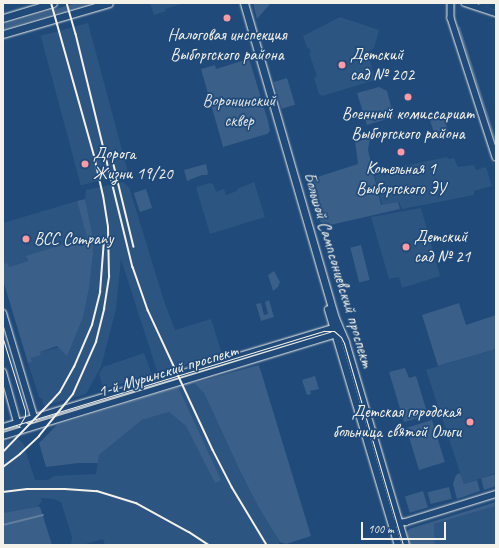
<!DOCTYPE html>
<html>
<head>
<meta charset="utf-8">
<style>
  body { margin:0 }
  #map { position:relative; width:499px; height:548px; overflow:hidden; background:#1f4a7a; font-family:Caveat,sans-serif }
  div>[style] { position:absolute }
  .built>* { inset:0; background:#2d5581; transform-origin:0 0 }
  .green>* { inset:0; background:#3a5f88; transform-origin:0 0 }
  .stream>* { height:1.5px; margin:-0.75px; padding:0 0.75px; transform-origin:0.75px; border-radius:0.75px; background:#627e9d }
  .roads { filter:drop-shadow(0 0 1px #f4f1e8) drop-shadow(0 0 1px #f4f1e8) }
  .tertiary>* { height:5.5px; margin:-2.75px; padding:0 2.75px; transform-origin:2.75px; border-radius:2.75px; background:#1f4a7a }
  .secondary>* { height:6px; margin:-3px; padding:0 3px; transform-origin:3px; border-radius:3px; background:#1f4a7a }
  .primary>* { height:7px; margin:-3.5px; padding:0 3.5px; transform-origin:3.5px; border-radius:3.5px; background:#1f4a7a }
  .tram>* { height:1px; margin:-0.5px; padding:0 0.5px; transform-origin:0.5px; border-radius:0.5px; background:#f4f1e8 }
  .rail>* { height:1.5px; margin:-0.75px; padding:0 0.75px; transform-origin:0.75px; border-radius:0.75px; background:#f4f1e8 }
  .dots>* { width:11px; height:11px; translate:-50% -50%; box-sizing:border-box; border:2px solid #1f4a7a; border-radius:50% }
  span { translate:-50% -50%; white-space:nowrap; text-align:center; line-height:1.15; -webkit-text-stroke:3.5px #1f4a7a; paint-order:stroke }
  .poi-label { font-size:17px; color:#f4f1e8 }
  .left { translate:0 -50%; text-align:left }
  .right { translate:-100% -50%; text-align:right }
  .park-label { font-size:17px; color:#e1e2de }
  .street-label { font-size:17px; color:#f4f1e8 }
  .frame { position:absolute; inset:0; border:4px solid #f4f1e8; pointer-events:none }
  .scale { position:absolute; left:361px; top:522px; width:85px; height:18px; box-sizing:border-box; border:2px solid #f4f1e8; border-top:0; padding-left:5px; font-size:12px; line-height:14px; white-space:nowrap; color:#f4f1e8; -webkit-text-stroke:3px #1f4a7a; paint-order:stroke }
</style>
</head>
<body>
<div id="map">
  <div class="built">
    <div style="clip-path:polygon(150px 3px,185px 3px,165px 9px,166px 11px,154px 15px)"></div>
    <div style="clip-path:polygon(340px 17px,379px 30px,374px 48px,368px 52px,375px 80px,322px 96px,319px 94px,314px 78px,317px 76px,309px 53px,311px 53px,309px 48px,307px 48px,303px 36px)"></div>
    <div style="left:88px;top:23px;width:155px;height:49px;rotate:75deg"></div>
    <div style="clip-path:polygon(447px 157px,448px 159px,454px 158px,458px 167px,474px 165px,476px 170px,486px 167px,492px 186px,474px 191px,474px 195px,402px 209px,399px 202px,382px 205px,374px 172px)"></div>
    <div style="clip-path:polygon(123px 182px,129px 187px,165px 304px,175px 330px,211px 319px,222px 354px,190px 364px,189px 362px,184px 366px,191px 383px,194px 383px,204px 393px,240px 471px,259px 508px,280px 542px,278px 545px,105px 545px,103px 539px,82px 545px,71px 545px,72px 537px,61px 502px,54px 499px,40px 498px,42px 501px,37px 507px,40px 507px,52px 545px,3px 545px,3px 442px,18px 439px,23px 443px,35px 480px,48px 480px,54px 476px,96px 474px,99px 455px,142px 420px,169px 412px,186px 425px,177px 390px,179px 388px,170px 370px,157px 371px,121px 259px,116px 309px,101px 367px,86px 394px,44px 406px,42px 399px,39px 397px,28px 363px,32px 362px,31px 358px,40px 352px,72px 344px,83px 318px,89px 289px,93px 255px,93px 237px,85px 199px,86px 190px)"></div>
    <div style="clip-path:polygon(254px 182px,265px 217px,210px 234px,196px 187px,209px 183px,213px 184px,216px 192px,224px 189px,226px 195px,237px 191px,237px 189px)"></div>
    <div style="clip-path:polygon(77px 201px,88px 237px,26px 257px,28px 261px,9px 267px,3px 264px,3px 223px)"></div>
    <div style="clip-path:polygon(421px 208px,440px 276px,402px 288px,399px 277px,389px 279px,371px 217px)"></div>
    <div style="clip-path:polygon(496px 349px,496px 473px,464px 484px,426px 370px)"></div>
    <div style="clip-path:polygon(144px 353px,152px 375px,103px 389px,99px 374px,103px 367px)"></div>
    <div style="clip-path:polygon(496px 506px,496px 545px,435px 545px,434px 524px)"></div>
  </div>
  <div class="green">
    <div style="clip-path:polygon(76px 3px,90px 3px,3px 29px,5px 24px)"></div>
    <div style="clip-path:polygon(253px 3px,271px 3px,257px 19px)"></div>
    <div style="clip-path:polygon(460px 26px,496px 139px,496px 140px,495px 140px,458px 27px)"></div>
    <div style="clip-path:polygon(247px 55px,248px 55px,268px 121px,270px 131px,267px 134px,223px 147px,201px 69px,215px 65px,216px 69px,248px 59px)"></div>
    <div style="left:287px;top:78px;width:28px;height:14px;rotate:73deg"></div>
    <div style="clip-path:polygon(379px 87px,387px 91px,394px 117px,367px 125px,357px 93px)"></div>
    <div style="left:443px;top:115px;width:19px;height:14px;rotate:72deg"></div>
    <div style="clip-path:polygon(370px 138px,368px 150px,381px 205px,398px 202px,400px 209px,322px 227px,308px 180px,358px 164px,355px 142px)"></div>
    <div style="clip-path:polygon(206px 164px,208px 173px,207px 175px,202px 175px,187px 181px,184px 170px)"></div>
    <div style="left:146px;top:189px;width:20px;height:13px;rotate:72deg"></div>
    <div style="clip-path:polygon(85px 199px,93px 237px,93px 255px,89px 289px,83px 318px,67px 356px,57px 346px,40px 352px,41px 355px,31px 358px,32px 362px,28px 363px,3px 280px,3px 264px,7px 263px,9px 267px,28px 261px,26px 256px,87px 237px,77px 201px)"></div>
    <div style="left:361px;top:245px;width:36px;height:11px;rotate:76deg"></div>
    <div style="clip-path:polygon(274px 271px,280px 282px,278px 287px,273px 291px,268px 275px)"></div>
    <div style="clip-path:polygon(269px 300px,274px 317px,261px 321px,256px 304px,261px 303px,264px 315px,268px 314px,265px 302px)"></div>
    <div style="clip-path:polygon(459px 303px,466px 325px,496px 315px,496px 349px,438px 366px,422px 315px)"></div>
    <div style="clip-path:polygon(259px 365px,311px 536px,286px 544px,280px 542px,259px 508px,240px 471px,204px 393px,194px 383px)"></div>
    <div style="clip-path:polygon(405px 368px,409px 378px,416px 376px,428px 415px,404px 422px,389px 372px)"></div>
    <div style="clip-path:polygon(315px 376px,319px 389px,310px 391px,311px 394px,307px 395px,302px 380px)"></div>
    <div style="clip-path:polygon(178px 387px,221px 480px,215px 483px,186px 426px,169px 412px,142px 420px,99px 455px,98px 463px,79px 463px,46px 467px,39px 443px,57px 425px)"></div>
    <div style="left:432px;top:420px;width:44px;height:27px;rotate:73deg"></div>
    <div style="clip-path:polygon(460px 473px,464px 484px,477px 480px,480px 491px,457px 499px,453px 484px,456px 475px)"></div>
    <div style="clip-path:polygon(496px 474px,496px 486px,484px 490px,481px 478px)"></div>
    <div style="left:449px;top:487px;width:12px;height:22px;rotate:76deg"></div>
    <div style="left:423px;top:491px;width:17px;height:19px;rotate:73deg"></div>
    <div style="clip-path:polygon(496px 502px,496px 506px,434px 524px,435px 545px,410px 545px,407px 532px,409px 529px)"></div>
    <div style="clip-path:polygon(37px 507px,40px 507px,52px 545px,3px 545px,3px 513px)"></div>
  </div>
  <div class="stream">
    <div style="left:3px;top:525px;width:41px;rotate:-14deg"></div>
  </div>
  <div class="roads">
    <div class="tertiary">
      <div style="left:451px;top:3px;width:15px;rotate:90deg"></div>
      <div style="left:451px;top:18px;width:146px;rotate:72.1deg"></div>
      <div style="left:465px;top:3px;width:33px;rotate:18deg"></div>
      <div style="left:395px;top:523px;width:11px;rotate:-5deg"></div>
      <div style="left:406px;top:522px;width:94px;rotate:-17.3deg"></div>
    </div>
    <div class="secondary">
      <div style="left:482px;top:3px;width:15px;rotate:16deg"></div>
      <div style="left:3px;top:313px;width:109px;rotate:73.4deg"></div>
      <div style="left:34px;top:417px;width:2px;rotate:117deg"></div>
      <div style="left:3px;top:372px;width:52px;rotate:74.4deg"></div>
      <div style="left:17px;top:422px;width:13px;rotate:27deg"></div>
      <div style="left:3px;top:427px;width:349px;rotate:-16.7deg"></div>
      <div style="left:3px;top:436px;width:352px;rotate:-17deg"></div>
    </div>
    <div class="primary">
      <div style="left:244px;top:3px;width:328px;rotate:73.9deg"></div>
      <div style="left:335px;top:318px;width:26px;rotate:67deg"></div>
      <div style="left:345px;top:342px;width:212px;rotate:73.5deg"></div>
      <div style="left:3px;top:18px;width:52px;rotate:-16.7deg"></div>
      <div style="left:3px;top:34px;width:110px;rotate:-16.3deg"></div>
      <div style="left:328px;top:309px;width:246px;rotate:73.5deg"></div>
    </div>
  </div>
  <div class="tram">
    <div style="left:3px;top:339px;width:74px;rotate:72.8deg"></div>
    <div style="left:25px;top:410px;width:6px;rotate:90deg"></div>
    <div style="left:25px;top:416px;width:12px;rotate:121deg"></div>
    <div style="left:3px;top:429px;width:336px;rotate:-17deg"></div>
    <div style="left:324px;top:331px;width:10px"></div>
    <div style="left:334px;top:331px;width:9px;rotate:41deg"></div>
    <div style="left:341px;top:337px;width:7px;rotate:63deg"></div>
    <div style="left:344px;top:343px;width:210px;rotate:73.7deg"></div>
  </div>
  <div class="rail">
    <div style="left:67px;top:3px;width:32px;rotate:74deg"></div>
    <div style="left:76px;top:34px;width:240px;rotate:76.3deg"></div>
    <div style="left:133px;top:267px;width:46px;rotate:70.8deg"></div>
    <div style="left:148px;top:310px;width:154px;rotate:65.1deg"></div>
    <div style="left:213px;top:450px;width:42px;rotate:62.8deg"></div>
    <div style="left:232px;top:487px;width:68px;rotate:58.9deg"></div>
    <div style="left:114px;top:165px;width:84px;rotate:76.3deg"></div>
    <div style="left:3px;top:452px;width:69px;rotate:-46.2deg"></div>
    <div style="left:51px;top:402px;width:13px;rotate:-48deg"></div>
    <div style="left:60px;top:392px;width:29px;rotate:-61deg"></div>
    <div style="left:74px;top:367px;width:46px;rotate:-66.8deg"></div>
    <div style="left:92px;top:325px;width:34px;rotate:-76deg"></div>
    <div style="left:100px;top:292px;width:52px;rotate:-85.6deg"></div>
    <div style="left:3px;top:467px;width:21px;rotate:-37deg"></div>
    <div style="left:20px;top:454px;width:26px;rotate:-43deg"></div>
    <div style="left:39px;top:436px;width:54px;rotate:-51deg"></div>
    <div style="left:73px;top:394px;width:57px;rotate:-66.1deg"></div>
    <div style="left:96px;top:342px;width:34px;rotate:-76deg"></div>
    <div style="left:104px;top:309px;width:33px;rotate:-81deg"></div>
    <div style="left:109px;top:276px;width:49px;rotate:-91.2deg"></div>
    <div style="left:108px;top:227px;width:31px;rotate:-99deg"></div>
    <div style="left:103px;top:196px;width:41px;rotate:-102.7deg"></div>
    <div style="left:94px;top:156px;width:159px;rotate:-105.7deg"></div>
    <div style="left:3px;top:492px;width:24px;rotate:-7deg"></div>
    <div style="left:27px;top:489px;width:38px"></div>
    <div style="left:65px;top:489px;width:32px;rotate:4deg"></div>
    <div style="left:97px;top:491px;width:41px;rotate:17.1deg"></div>
    <div style="left:136px;top:503px;width:60px;rotate:28.7deg"></div>
    <div style="left:189px;top:532px;width:24px;rotate:33deg"></div>
  </div>
  <div class="dots">
    <div style="left:227px;top:18px;background:#ff9aa2"></div>
    <div style="left:342px;top:65px;background:#ff9aa2"></div>
    <div style="left:408px;top:97px;background:#ff9aa2"></div>
    <div style="left:401px;top:152px;background:#ff9aa2"></div>
    <div style="left:85px;top:164px;background:#ff9aa2"></div>
    <div style="left:26px;top:239px;background:#ff9aa2"></div>
    <div style="left:406px;top:247px;background:#ff9aa2"></div>
    <div style="left:470px;top:422px;background:#ff9aa2"></div>
  </div>
  <div class="poi-label">
    <span style="left:227px;top:45px">Налоговая инспекция<br>Выборгского района</span>
    <span class="left" style="left:350px;top:65px">Детский<br>сад № 202</span>
    <span style="left:408px;top:124px">Военный комиссариат<br>Выборгского района</span>
    <span class="left" style="left:93px;top:164px">Дорога<br>Жизни 19/20</span>
    <span style="left:401px;top:179px">Котельная 1<br>Выборгского ЭУ</span>
    <span class="left" style="left:414px;top:247px">Детский<br>сад № 21</span>
    <span class="left" style="left:34px;top:239px">BCC Company</span>
    <span class="right" style="left:461px;top:422px">Детская городская<br>больница святой Ольги</span>
  </div>
  <div class="park-label">
    <span style="left:239px;top:111px">Воронинский<br>сквер</span>
  </div>
  <div class="street-label">
    <span style="left:338px;top:270px;rotate:73deg">Большой Сампсониевский проспект</span>
    <span style="left:168px;top:371px;rotate:-17deg">1-й Муринский проспект</span>
  </div>
  <div class="frame"></div>
  <div class="scale">100 m</div>
</div>
</body>
</html>
